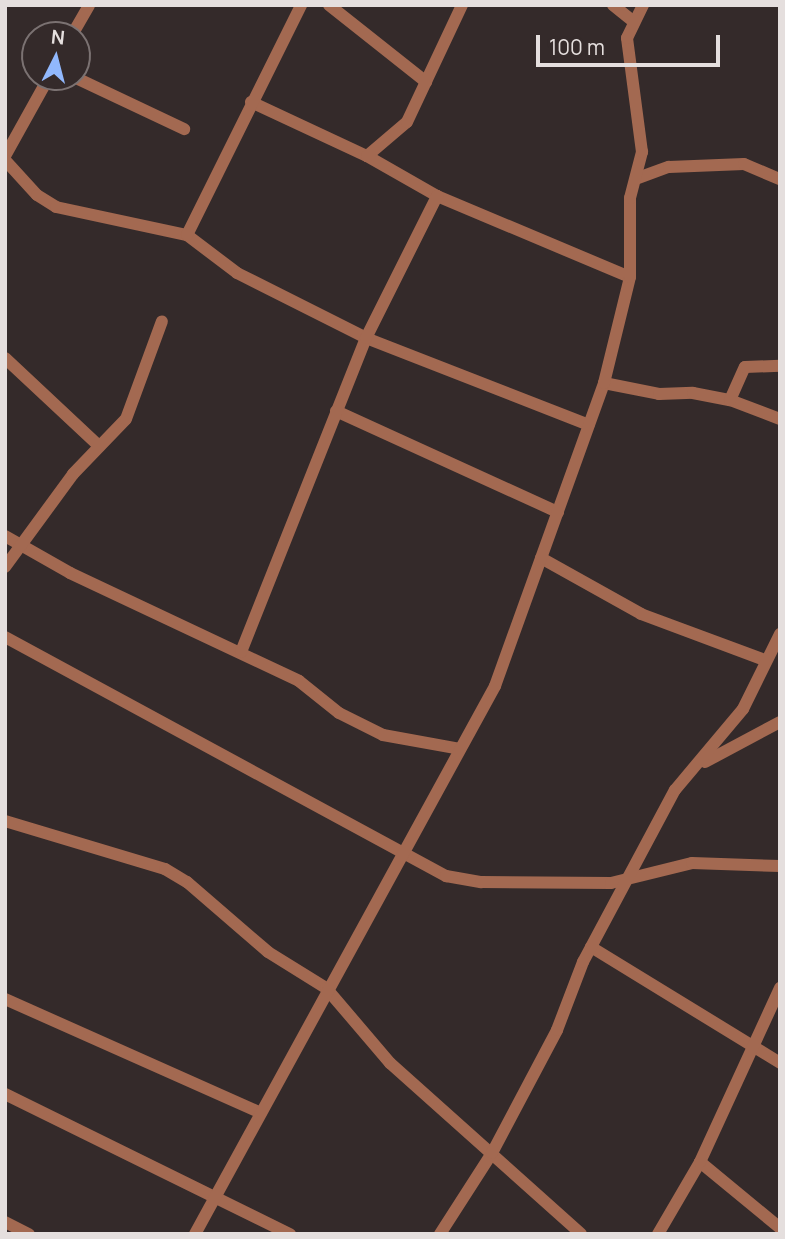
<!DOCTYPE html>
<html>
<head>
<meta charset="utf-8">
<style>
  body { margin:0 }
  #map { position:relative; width:785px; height:1239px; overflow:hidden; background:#342a2a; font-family:Manrope,sans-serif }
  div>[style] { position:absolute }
  .street>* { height:12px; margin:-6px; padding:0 6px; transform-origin:6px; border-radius:6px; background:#a36951 }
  span { translate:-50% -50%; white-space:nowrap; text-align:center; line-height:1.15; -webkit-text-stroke:5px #342a2a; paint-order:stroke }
  .frame { position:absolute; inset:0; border:7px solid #e5dfde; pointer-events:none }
  .north { position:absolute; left:21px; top:21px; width:70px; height:70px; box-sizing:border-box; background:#342a2a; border:2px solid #7b7272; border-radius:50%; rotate:6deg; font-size:19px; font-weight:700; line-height:28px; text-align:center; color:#e5dfde }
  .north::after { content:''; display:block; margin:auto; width:24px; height:32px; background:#91b8fd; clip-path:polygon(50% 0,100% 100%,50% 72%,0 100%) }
  .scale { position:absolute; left:536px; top:35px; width:184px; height:32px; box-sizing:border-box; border:4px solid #e5dfde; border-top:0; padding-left:9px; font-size:21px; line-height:24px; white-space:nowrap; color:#e5dfde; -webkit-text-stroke:5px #342a2a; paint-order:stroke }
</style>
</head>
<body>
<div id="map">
  <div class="street">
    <div style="left:329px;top:5px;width:124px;rotate:38.4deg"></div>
    <div style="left:613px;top:5px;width:26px;rotate:39deg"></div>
    <div style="left:72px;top:35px;width:34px;rotate:-60deg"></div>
    <div style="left:74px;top:77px;width:122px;rotate:25.3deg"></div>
    <div style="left:251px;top:102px;width:128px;rotate:25deg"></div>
    <div style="left:367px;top:156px;width:81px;rotate:29.7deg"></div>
    <div style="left:437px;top:196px;width:209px;rotate:22.8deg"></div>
    <div style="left:5px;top:156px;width:90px;rotate:-60.9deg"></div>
    <div style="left:367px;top:156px;width:52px;rotate:-40.4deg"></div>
    <div style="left:407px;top:122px;width:129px;rotate:-64.8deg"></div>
    <div style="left:5px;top:160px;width:47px;rotate:47.6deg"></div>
    <div style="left:37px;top:195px;width:22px;rotate:32deg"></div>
    <div style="left:56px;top:207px;width:134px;rotate:12.1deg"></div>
    <div style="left:187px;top:235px;width:63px;rotate:37.2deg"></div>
    <div style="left:237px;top:273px;width:144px;rotate:26.7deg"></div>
    <div style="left:366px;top:338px;width:239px;rotate:21.3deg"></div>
    <div style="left:638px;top:178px;width:33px;rotate:-20deg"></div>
    <div style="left:669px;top:167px;width:75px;rotate:-2.3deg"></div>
    <div style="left:744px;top:164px;width:39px;rotate:23deg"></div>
    <div style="left:187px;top:235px;width:257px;rotate:-63.6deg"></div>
    <div style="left:5px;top:358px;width:129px;rotate:43.1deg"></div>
    <div style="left:604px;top:383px;width:56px;rotate:11.3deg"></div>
    <div style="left:659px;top:394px;width:34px;rotate:-2deg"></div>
    <div style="left:693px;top:393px;width:38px;rotate:11deg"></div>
    <div style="left:730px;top:400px;width:53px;rotate:20.8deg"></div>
    <div style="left:730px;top:400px;width:36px;rotate:-66deg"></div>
    <div style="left:745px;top:367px;width:35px;rotate:-2deg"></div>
    <div style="left:336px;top:411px;width:244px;rotate:24.5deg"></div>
    <div style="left:5px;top:536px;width:75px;rotate:29.6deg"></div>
    <div style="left:70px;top:573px;width:253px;rotate:25.2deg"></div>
    <div style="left:299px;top:681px;width:51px;rotate:38.7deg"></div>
    <div style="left:339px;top:713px;width:49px;rotate:26.6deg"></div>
    <div style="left:383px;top:735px;width:78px;rotate:10.3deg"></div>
    <div style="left:541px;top:558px;width:115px;rotate:29.2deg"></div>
    <div style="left:641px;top:614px;width:132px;rotate:20.4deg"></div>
    <div style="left:5px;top:567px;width:115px;rotate:-53.8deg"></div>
    <div style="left:73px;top:474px;width:76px;rotate:-46.1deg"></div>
    <div style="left:126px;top:419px;width:104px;rotate:-69.8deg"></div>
    <div style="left:5px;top:637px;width:502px;rotate:28.46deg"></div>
    <div style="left:446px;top:876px;width:36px;rotate:10deg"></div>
    <div style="left:481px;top:882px;width:130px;rotate:0.4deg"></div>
    <div style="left:611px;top:883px;width:83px;rotate:-13.9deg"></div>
    <div style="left:692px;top:863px;width:88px;rotate:2deg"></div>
    <div style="left:241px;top:652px;width:338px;rotate:-68.3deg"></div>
    <div style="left:366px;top:338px;width:159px;rotate:-63.4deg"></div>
    <div style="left:705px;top:762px;width:85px;rotate:-28.1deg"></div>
    <div style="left:5px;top:821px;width:167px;rotate:16.7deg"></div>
    <div style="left:165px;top:869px;width:26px;rotate:31deg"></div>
    <div style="left:187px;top:882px;width:107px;rotate:40.8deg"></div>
    <div style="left:268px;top:952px;width:68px;rotate:31.8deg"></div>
    <div style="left:326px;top:988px;width:99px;rotate:49.5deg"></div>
    <div style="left:390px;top:1063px;width:256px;rotate:41.8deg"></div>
    <div style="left:591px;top:947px;width:222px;rotate:31.5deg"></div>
    <div style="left:5px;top:999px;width:280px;rotate:24deg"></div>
    <div style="left:5px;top:1094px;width:318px;rotate:26.2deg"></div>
    <div style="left:700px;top:1162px;width:104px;rotate:39.5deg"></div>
    <div style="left:5px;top:1222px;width:27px;rotate:27deg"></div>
    <div style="left:195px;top:1234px;width:625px;rotate:-61.3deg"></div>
    <div style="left:495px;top:686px;width:322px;rotate:-70.2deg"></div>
    <div style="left:604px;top:383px;width:109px;rotate:-76.2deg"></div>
    <div style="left:630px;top:277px;width:79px;rotate:-90deg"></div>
    <div style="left:630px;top:198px;width:48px;rotate:-75.4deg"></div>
    <div style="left:642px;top:152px;width:115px;rotate:-97.5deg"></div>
    <div style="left:627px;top:38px;width:37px;rotate:-64deg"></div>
    <div style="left:440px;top:1234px;width:96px;rotate:-57.3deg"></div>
    <div style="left:492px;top:1153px;width:139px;rotate:-62.1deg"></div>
    <div style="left:557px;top:1030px;width:73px;rotate:-69.1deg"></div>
    <div style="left:583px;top:962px;width:195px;rotate:-61.9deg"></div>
    <div style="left:675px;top:790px;width:106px;rotate:-50deg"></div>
    <div style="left:743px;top:709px;width:84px;rotate:-63.7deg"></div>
    <div style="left:658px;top:1234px;width:83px;rotate:-59.7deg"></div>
    <div style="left:700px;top:1162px;width:192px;rotate:-65.3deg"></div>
  </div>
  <div class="frame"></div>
  <div class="north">N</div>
  <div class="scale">100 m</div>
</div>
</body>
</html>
